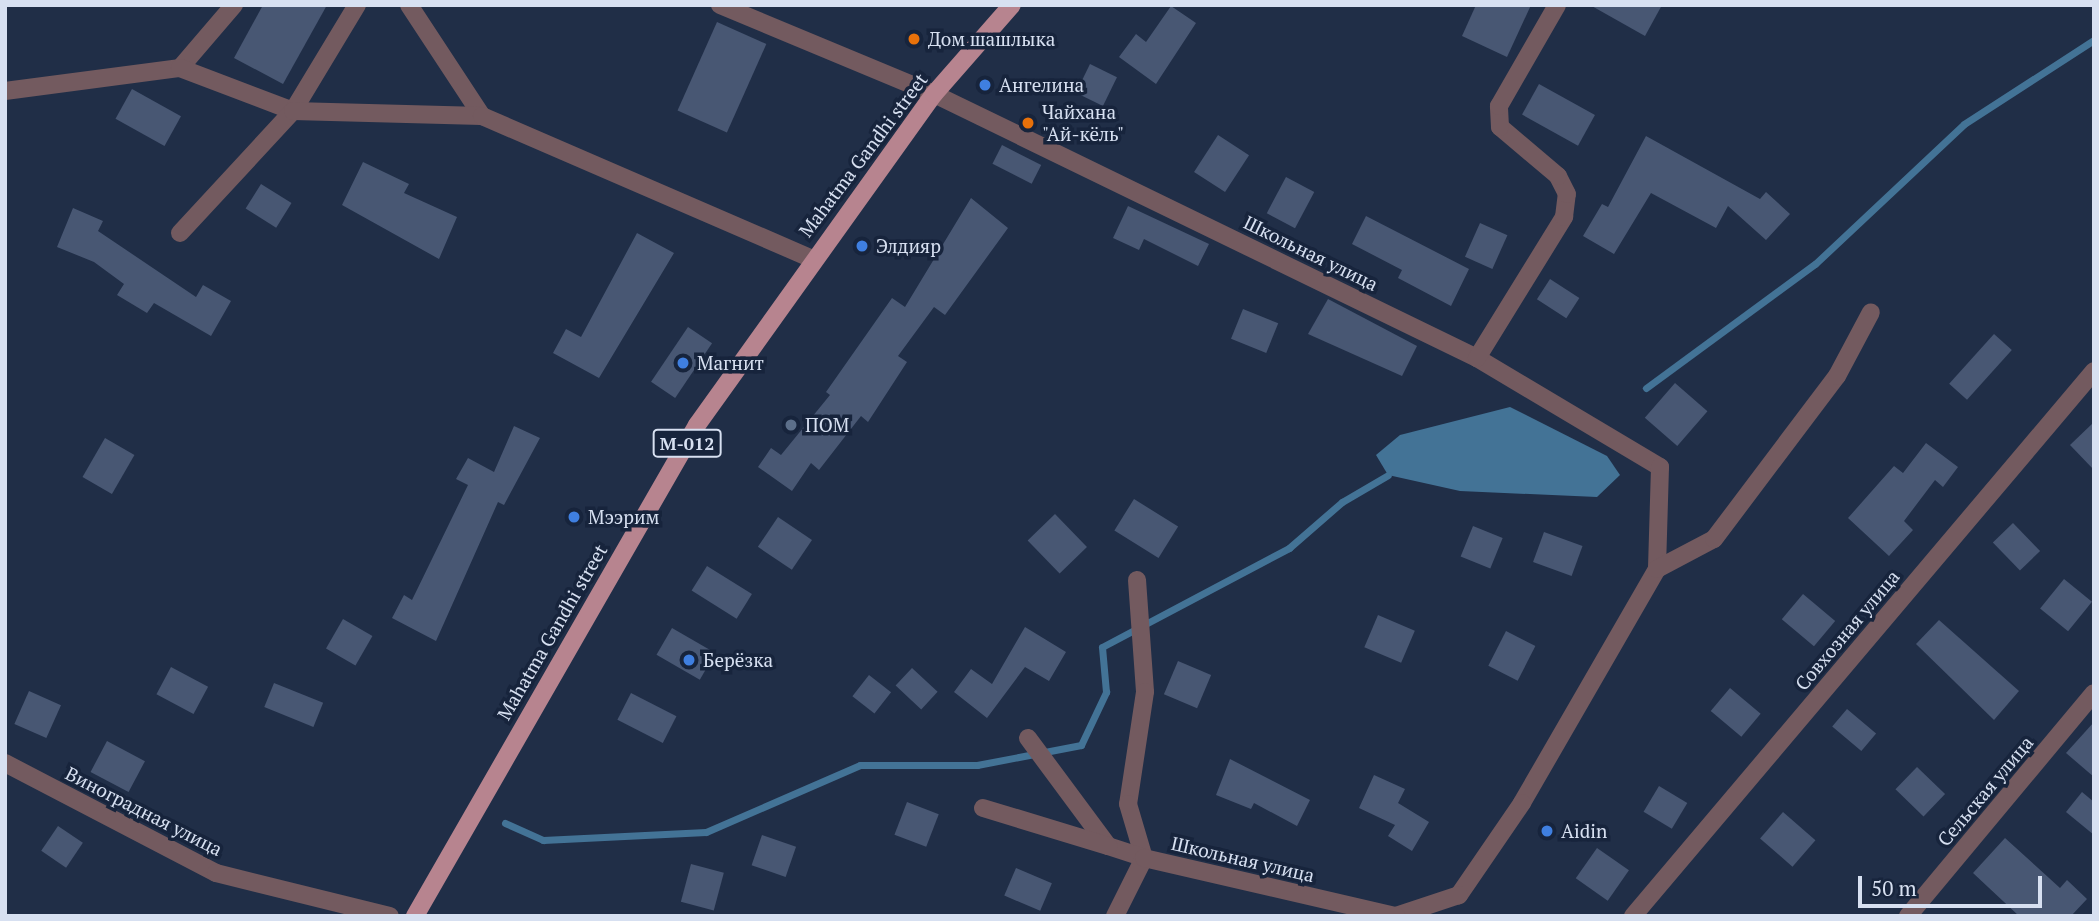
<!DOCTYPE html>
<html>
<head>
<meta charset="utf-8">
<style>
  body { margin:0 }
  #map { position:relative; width:2099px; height:921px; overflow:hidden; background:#202e47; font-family:"PT Serif",serif }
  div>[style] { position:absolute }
  .water>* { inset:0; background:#437396 }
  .stream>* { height:7px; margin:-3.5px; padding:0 3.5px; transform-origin:3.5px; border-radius:3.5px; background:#437396 }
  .building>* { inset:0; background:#485773; transform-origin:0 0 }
  .street>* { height:18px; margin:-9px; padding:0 9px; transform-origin:9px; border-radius:9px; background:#735a5f }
  .primary>* { height:18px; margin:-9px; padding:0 9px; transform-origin:9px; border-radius:9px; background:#b7848f }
  .dots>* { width:19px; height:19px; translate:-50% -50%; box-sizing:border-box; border:4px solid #17243c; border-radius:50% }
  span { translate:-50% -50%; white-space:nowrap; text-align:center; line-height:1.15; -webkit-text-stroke:7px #17243c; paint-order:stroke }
  .shield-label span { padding:2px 5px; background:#17243c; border:2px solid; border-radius:5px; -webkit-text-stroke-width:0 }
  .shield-label { font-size:18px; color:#d7e0f1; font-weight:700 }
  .poi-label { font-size:19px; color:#d7e0f1 }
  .left { translate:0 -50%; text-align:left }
  .street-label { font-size:19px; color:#d7e0f1 }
  .frame { position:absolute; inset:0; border:7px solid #d7e0f1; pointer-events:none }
  .scale { position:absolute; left:1858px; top:876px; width:184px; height:32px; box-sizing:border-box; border:4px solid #d7e0f1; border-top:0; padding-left:9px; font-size:21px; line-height:24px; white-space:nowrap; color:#d7e0f1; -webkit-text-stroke:5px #17243c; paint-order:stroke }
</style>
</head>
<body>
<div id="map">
  <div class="water">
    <div style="clip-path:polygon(1510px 407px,1607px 456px,1620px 475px,1597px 497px,1460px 491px,1388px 475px,1376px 455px,1400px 435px)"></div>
  </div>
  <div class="stream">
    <div style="left:1646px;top:388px;width:210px;rotate:-36.3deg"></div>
    <div style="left:1815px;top:264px;width:204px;rotate:-43.2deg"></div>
    <div style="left:1964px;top:124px;width:155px;rotate:-32.9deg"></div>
    <div style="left:505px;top:823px;width:42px;rotate:24.1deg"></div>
    <div style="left:543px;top:840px;width:163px;rotate:-2.8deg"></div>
    <div style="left:706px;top:832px;width:168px;rotate:-23.5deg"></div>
    <div style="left:860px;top:765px;width:117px"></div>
    <div style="left:977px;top:765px;width:106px;rotate:-10.9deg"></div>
    <div style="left:1081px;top:745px;width:59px;rotate:-64.7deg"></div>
    <div style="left:1106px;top:692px;width:45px;rotate:-95.1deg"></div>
    <div style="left:1102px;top:647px;width:212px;rotate:-27.9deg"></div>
    <div style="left:1289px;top:548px;width:70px;rotate:-41deg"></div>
    <div style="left:1342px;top:502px;width:53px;rotate:-30.4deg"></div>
  </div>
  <div class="building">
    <div style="clip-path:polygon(263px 5px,327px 5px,283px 84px,234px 58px)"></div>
    <div style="clip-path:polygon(1476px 5px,1531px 5px,1507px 57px,1462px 36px)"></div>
    <div style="clip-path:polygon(1590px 5px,1662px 5px,1645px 36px)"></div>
    <div style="clip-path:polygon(1171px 6px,1196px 23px,1156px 84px,1119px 57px,1136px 34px,1146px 42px)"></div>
    <div style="left:717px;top:22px;width:54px;height:97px;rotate:24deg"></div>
    <div style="left:1090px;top:64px;width:30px;height:32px;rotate:26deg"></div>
    <div style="left:1539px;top:84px;width:64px;height:35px;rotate:29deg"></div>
    <div style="left:132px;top:89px;width:56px;height:34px;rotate:29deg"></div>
    <div style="left:1218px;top:135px;width:37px;height:44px;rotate:33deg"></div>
    <div style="clip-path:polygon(1646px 136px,1760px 199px,1766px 192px,1790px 214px,1766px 240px,1728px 206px,1716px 228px,1651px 193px,1614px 254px,1583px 236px,1602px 204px,1608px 207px)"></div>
    <div style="left:1002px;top:145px;width:44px;height:21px;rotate:27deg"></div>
    <div style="clip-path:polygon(363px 162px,409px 184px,404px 193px,457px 217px,439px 259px,342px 205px)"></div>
    <div style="left:1286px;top:177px;width:32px;height:41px;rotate:28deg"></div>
    <div style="left:261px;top:184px;width:36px;height:29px;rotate:32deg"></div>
    <div style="clip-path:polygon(971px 198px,1008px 228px,945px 315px,934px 307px,898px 356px,907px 362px,868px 422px,861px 416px,819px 470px,811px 463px,792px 491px,758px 467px,771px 448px,781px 455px,830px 395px,826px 392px,892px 298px,905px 307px)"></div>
    <div style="clip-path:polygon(1128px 206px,1209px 244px,1198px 266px,1144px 239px,1139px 250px,1113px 238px)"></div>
    <div style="clip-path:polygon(73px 208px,103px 221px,98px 231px,196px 297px,203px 285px,231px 301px,211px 336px,154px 303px,147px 313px,117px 295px,124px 284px,94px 262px,57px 247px)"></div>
    <div style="clip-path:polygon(1366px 216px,1469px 269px,1451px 306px,1398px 278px,1402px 270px,1352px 244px)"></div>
    <div style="left:1480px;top:223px;width:30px;height:37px;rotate:24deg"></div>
    <div style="clip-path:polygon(637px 233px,674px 253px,599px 378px,553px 353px,566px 329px,581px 337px)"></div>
    <div style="left:1550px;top:279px;width:35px;height:24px;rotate:33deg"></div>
    <div style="clip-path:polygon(1328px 299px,1417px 346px,1402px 376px,1308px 334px)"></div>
    <div style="left:1243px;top:309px;width:38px;height:32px;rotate:22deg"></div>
    <div style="left:688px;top:327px;width:29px;height:66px;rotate:34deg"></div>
    <div style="left:1994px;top:334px;width:24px;height:67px;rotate:42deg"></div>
    <div style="left:1675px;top:383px;width:43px;height:46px;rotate:41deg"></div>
    <div style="clip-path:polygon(2094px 422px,2094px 470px,2070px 445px)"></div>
    <div style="clip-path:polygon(514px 426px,540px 438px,504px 505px,498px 502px,436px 641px,392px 618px,404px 595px,412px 600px,468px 485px,456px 479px,468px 458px,494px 472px)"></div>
    <div style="left:105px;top:438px;width:34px;height:45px;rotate:30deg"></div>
    <div style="clip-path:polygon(1926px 443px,1958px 467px,1943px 487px,1935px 480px,1904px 521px,1913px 530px,1889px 556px,1848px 518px,1894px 466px,1903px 473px)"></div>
    <div style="left:1134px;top:499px;width:52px;height:37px;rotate:32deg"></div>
    <div style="left:1055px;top:514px;width:46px;height:38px;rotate:46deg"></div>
    <div style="left:778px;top:517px;width:41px;height:36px;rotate:34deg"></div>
    <div style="left:2013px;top:523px;width:39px;height:28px;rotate:46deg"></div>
    <div style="left:1473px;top:526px;width:32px;height:33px;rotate:22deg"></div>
    <div style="left:1544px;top:532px;width:41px;height:32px;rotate:20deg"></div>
    <div style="left:707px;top:566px;width:53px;height:29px;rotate:32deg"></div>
    <div style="left:2064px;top:579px;width:36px;height:38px;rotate:39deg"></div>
    <div style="left:1803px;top:594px;width:42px;height:33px;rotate:40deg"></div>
    <div style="left:1378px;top:615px;width:40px;height:35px;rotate:23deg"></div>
    <div style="left:343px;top:619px;width:34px;height:34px;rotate:30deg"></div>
    <div style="clip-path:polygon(1939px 620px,2019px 691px,1994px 720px,1916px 644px)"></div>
    <div style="clip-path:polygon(1025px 627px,1066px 652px,1049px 681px,1025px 667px,987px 718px,954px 692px,971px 669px,992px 684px)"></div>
    <div style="left:672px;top:628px;width:50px;height:31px;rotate:30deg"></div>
    <div style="left:1506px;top:631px;width:33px;height:39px;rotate:27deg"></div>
    <div style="left:1178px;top:661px;width:36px;height:36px;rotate:23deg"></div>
    <div style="left:171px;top:667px;width:42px;height:31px;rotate:28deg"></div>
    <div style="left:912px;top:668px;width:35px;height:24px;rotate:43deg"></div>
    <div style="left:869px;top:675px;width:28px;height:27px;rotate:38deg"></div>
    <div style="left:274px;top:683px;width:53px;height:26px;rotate:22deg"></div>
    <div style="left:1730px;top:688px;width:40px;height:30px;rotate:40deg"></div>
    <div style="left:29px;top:691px;width:35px;height:36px;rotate:24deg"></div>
    <div style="left:631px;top:693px;width:51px;height:30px;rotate:27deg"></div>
    <div style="left:1847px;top:709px;width:38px;height:23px;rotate:40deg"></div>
    <div style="clip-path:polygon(2094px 722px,2094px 777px,2066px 753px)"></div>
    <div style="left:107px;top:741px;width:43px;height:35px;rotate:28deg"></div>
    <div style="clip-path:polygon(1230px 759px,1310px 800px,1297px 826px,1254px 803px,1251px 809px,1216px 795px)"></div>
    <div style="left:1917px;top:767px;width:39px;height:31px;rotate:44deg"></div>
    <div style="clip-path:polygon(1374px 775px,1405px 789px,1398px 803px,1429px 822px,1412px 851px,1388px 836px,1395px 825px,1359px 808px)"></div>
    <div style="left:1659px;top:786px;width:33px;height:30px;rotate:31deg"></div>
    <div style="clip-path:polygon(2082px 792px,2094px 802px,2094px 835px,2066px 812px)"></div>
    <div style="left:907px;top:802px;width:34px;height:35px;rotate:21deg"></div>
    <div style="left:1783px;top:812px;width:43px;height:35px;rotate:41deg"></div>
    <div style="left:58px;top:826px;width:30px;height:30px;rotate:34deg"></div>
    <div style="left:762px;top:835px;width:36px;height:32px;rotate:19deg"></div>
    <div style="clip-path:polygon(2005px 838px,2060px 888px,2067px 880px,2087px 899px,2071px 916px,2019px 916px,1973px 873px)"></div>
    <div style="left:1597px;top:848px;width:39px;height:37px;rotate:35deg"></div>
    <div style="left:691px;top:864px;width:34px;height:39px;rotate:15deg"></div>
    <div style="left:1016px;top:868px;width:39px;height:30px;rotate:23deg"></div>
  </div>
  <div class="street">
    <div style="left:409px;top:5px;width:133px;rotate:56.7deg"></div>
    <div style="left:720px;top:5px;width:232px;rotate:22.6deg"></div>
    <div style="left:934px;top:94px;width:604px;rotate:25.93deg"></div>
    <div style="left:1477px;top:358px;width:213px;rotate:30.8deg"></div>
    <div style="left:1660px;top:467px;width:102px;rotate:91.7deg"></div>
    <div style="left:1657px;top:569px;width:270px;rotate:120deg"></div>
    <div style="left:1522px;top:803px;width:112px;rotate:124.4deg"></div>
    <div style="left:1459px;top:895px;width:66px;rotate:161.6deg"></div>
    <div style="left:180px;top:68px;width:83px;rotate:-49.4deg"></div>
    <div style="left:5px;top:91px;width:177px;rotate:-7.5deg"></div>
    <div style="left:180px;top:68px;width:121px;rotate:20.8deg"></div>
    <div style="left:293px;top:111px;width:124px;rotate:-58.9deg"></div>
    <div style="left:180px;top:233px;width:166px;rotate:-47.2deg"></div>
    <div style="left:293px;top:111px;width:189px;rotate:1.5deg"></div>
    <div style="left:482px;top:116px;width:360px;rotate:23.4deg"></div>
    <div style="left:1477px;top:358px;width:166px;rotate:-58.3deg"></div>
    <div style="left:1564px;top:217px;width:23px;rotate:-83deg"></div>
    <div style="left:1567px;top:194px;width:20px;rotate:-117deg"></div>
    <div style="left:1558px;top:176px;width:76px;rotate:-139.8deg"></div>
    <div style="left:1500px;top:127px;width:21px;rotate:-93deg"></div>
    <div style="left:1499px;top:106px;width:116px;rotate:-60.1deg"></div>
    <div style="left:1657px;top:569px;width:64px;rotate:-27.8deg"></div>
    <div style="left:1714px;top:539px;width:204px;rotate:-53deg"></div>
    <div style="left:1837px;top:376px;width:72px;rotate:-62deg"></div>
    <div style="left:1137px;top:580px;width:112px;rotate:85.9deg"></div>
    <div style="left:1145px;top:692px;width:113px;rotate:98.6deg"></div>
    <div style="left:1128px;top:804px;width:56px;rotate:73.5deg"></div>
    <div style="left:1028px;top:738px;width:134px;rotate:53.5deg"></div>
    <div style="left:1108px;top:846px;width:38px;rotate:18deg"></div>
    <div style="left:5px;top:763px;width:238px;rotate:27.5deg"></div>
    <div style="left:216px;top:873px;width:179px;rotate:13.9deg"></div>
    <div style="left:983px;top:808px;width:131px;rotate:16.9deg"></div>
    <div style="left:1115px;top:916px;width:65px;rotate:-63.4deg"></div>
    <div style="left:1144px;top:858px;width:259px;rotate:13deg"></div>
    <div style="left:1633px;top:916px;width:714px;rotate:-49.77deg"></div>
    <div style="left:1908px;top:916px;width:290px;rotate:-50.2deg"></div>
  </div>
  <div class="primary">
    <div style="left:415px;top:916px;width:566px;rotate:-60.13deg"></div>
    <div style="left:697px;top:425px;width:407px;rotate:-54.4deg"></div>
    <div style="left:934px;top:94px;width:118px;rotate:-48.8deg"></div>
  </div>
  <div class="dots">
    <div style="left:914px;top:39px;background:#e8710a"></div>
    <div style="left:985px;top:85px;background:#3f7fe0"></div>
    <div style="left:1028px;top:123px;background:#e8710a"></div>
    <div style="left:862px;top:246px;background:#3f7fe0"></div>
    <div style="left:683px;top:363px;background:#3f7fe0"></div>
    <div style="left:791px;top:425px;background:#5c6f8a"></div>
    <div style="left:574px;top:517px;background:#3f7fe0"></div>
    <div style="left:689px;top:660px;background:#3f7fe0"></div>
    <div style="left:1547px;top:831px;background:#3f7fe0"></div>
  </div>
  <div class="shield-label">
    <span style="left:687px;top:443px">М-012</span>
  </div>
  <div class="poi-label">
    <span class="left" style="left:928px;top:39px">Дом шашлыка</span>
    <span class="left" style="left:999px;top:85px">Ангелина</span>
    <span class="left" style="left:1042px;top:123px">Чайхана<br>"Ай-кёль"</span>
    <span class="left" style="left:876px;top:246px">Элдияр</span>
    <span class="left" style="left:697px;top:363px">Магнит</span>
    <span class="left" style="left:805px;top:425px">ПОМ</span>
    <span class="left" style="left:588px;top:517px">Мээрим</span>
    <span class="left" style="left:703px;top:660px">Берёзка</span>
    <span class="left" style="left:1561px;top:831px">Aidin</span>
  </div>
  <div class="street-label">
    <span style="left:863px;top:155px;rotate:-53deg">Mahatma Gandhi street</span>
    <span style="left:1311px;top:253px;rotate:26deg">Школьная улица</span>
    <span style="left:1847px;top:630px;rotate:-50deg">Совхозная улица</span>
    <span style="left:552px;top:632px;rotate:-60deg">Mahatma Gandhi street</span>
    <span style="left:1985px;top:791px;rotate:-50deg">Сельская улица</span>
    <span style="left:144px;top:811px;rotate:27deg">Виноградная улица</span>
    <span style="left:1243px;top:859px;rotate:13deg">Школьная улица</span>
  </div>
  <div class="frame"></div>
  <div class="scale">50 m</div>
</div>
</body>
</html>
